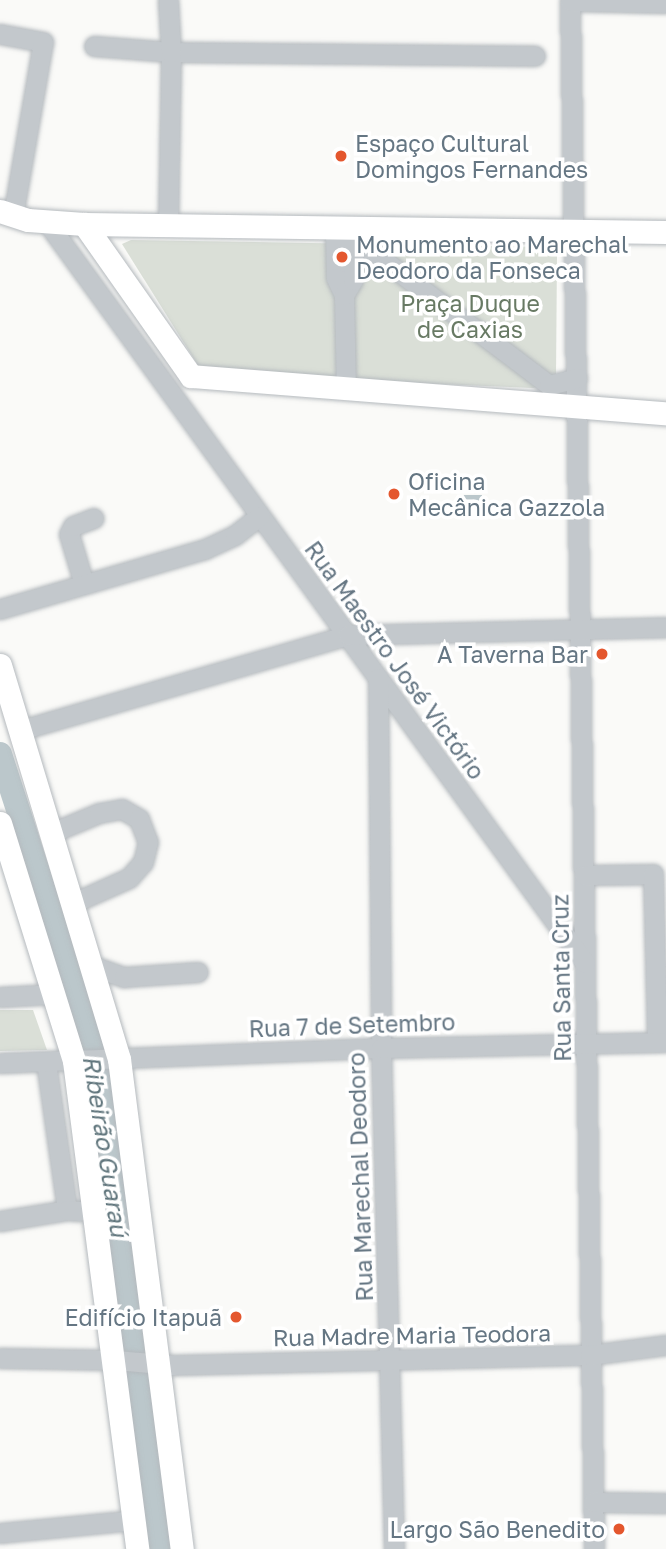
<!DOCTYPE html>
<html>
<head>
<meta charset="utf-8">
<style>
  body { margin:0 }
  #map { position:relative; width:666px; height:1549px; overflow:hidden; background:#fafaf8; font-family:"Golos Text",sans-serif }
  div>[style] { position:absolute }
  .green>* { inset:0; background:#dadfd7 }
  .water>* { inset:0; background:#bbc7cb; transform-origin:0 0 }
  .river>* { height:24px; margin:-12px; padding:0 12px; transform-origin:12px; border-radius:12px; background:#bbc7cb }
  .roads { filter:drop-shadow(0 0 2px #b5babe) drop-shadow(0 0 2px #b5babe) }
  .minor>* { height:19px; margin:-9.5px; padding:0 9.5px; transform-origin:9.5px; border-radius:9.5px; background:#c3c8cc }
  .major>* { height:23px; margin:-11.5px; padding:0 11.5px; transform-origin:11.5px; border-radius:11.5px; background:#fff }
  .dots>* { width:19px; height:19px; translate:-50% -50%; box-sizing:border-box; border:4px solid #fff; border-radius:50% }
  span { translate:-50% -50%; white-space:nowrap; text-align:center; line-height:1.15; -webkit-text-stroke:7px #fff; paint-order:stroke }
  .poi-label { font-size:23px; color:#657683 }
  .left { translate:0 -50%; text-align:left }
  .right { translate:-100% -50%; text-align:right }
  .park-label { font-size:23px; color:#687a64 }
  .street-label { font-size:23px; color:#657683 }
  .water-label { font-size:24px; color:#60757c; font-style:italic }
</style>
</head>
<body>
<div id="map">
  <div class="green">
    <div style="clip-path:polygon(131px 240px,547px 247px,557px 256px,556px 376px,549px 385px,533px 388px,365px 381px,199px 367px,122px 244px)"></div>
    <div style="clip-path:polygon(0 1010px,33px 1010px,47px 1050px,0 1051px)"></div>
  </div>
  <div class="water">
    <div style="left:462px;top:495px;width:20px;height:10px"></div>
  </div>
  <div class="river">
    <div style="left:0;top:754px;width:295px;rotate:72.1deg"></div>
    <div style="left:91px;top:1035px;width:43px;rotate:77.9deg"></div>
    <div style="left:100px;top:1077px;width:476px;rotate:82.9deg"></div>
  </div>
  <div class="roads">
    <div class="minor">
      <div style="left:570px;top:0;width:1549px;rotate:89.11deg"></div>
      <div style="left:570px;top:1px;width:96px;rotate:1.2deg"></div>
      <div style="left:0;top:34px;width:44px;rotate:10.5deg"></div>
      <div style="left:43px;top:42px;width:176px;rotate:99.8deg"></div>
      <div style="left:94px;top:46px;width:77px;rotate:4.5deg"></div>
      <div style="left:171px;top:52px;width:364px;rotate:0.6deg"></div>
      <div style="left:46px;top:221px;width:917px;rotate:54deg"></div>
      <div style="left:168px;top:226px;width:174px;rotate:-89deg"></div>
      <div style="left:171px;top:52px;width:52px;rotate:-93.3deg"></div>
      <div style="left:335px;top:230px;width:48px;rotate:88.8deg"></div>
      <div style="left:336px;top:278px;width:19px;rotate:65deg"></div>
      <div style="left:344px;top:295px;width:95px;rotate:88.8deg"></div>
      <div style="left:354px;top:238px;width:244px;rotate:37deg"></div>
      <div style="left:549px;top:385px;width:29px;rotate:-14deg"></div>
      <div style="left:344px;top:295px;width:17px;rotate:-59deg"></div>
      <div style="left:353px;top:280px;width:50px;rotate:-88.9deg"></div>
      <div style="left:84px;top:584px;width:52px;rotate:-106.7deg"></div>
      <div style="left:69px;top:534px;width:9px;rotate:-63deg"></div>
      <div style="left:73px;top:526px;width:22px;rotate:-21deg"></div>
      <div style="left:0;top:609px;width:214px;rotate:-16.3deg"></div>
      <div style="left:205px;top:549px;width:33px;rotate:-25deg"></div>
      <div style="left:235px;top:535px;width:31px;rotate:-38deg"></div>
      <div style="left:378px;top:678px;width:370px;rotate:89.5deg"></div>
      <div style="left:381px;top:1048px;width:501px;rotate:88.51deg"></div>
      <div style="left:21px;top:730px;width:341px;rotate:-16.2deg"></div>
      <div style="left:348px;top:635px;width:318px;rotate:-1.4deg"></div>
      <div style="left:51px;top:833px;width:52px;rotate:-22.6deg"></div>
      <div style="left:99px;top:813px;width:23px;rotate:-10deg"></div>
      <div style="left:122px;top:809px;width:20px;rotate:30deg"></div>
      <div style="left:139px;top:819px;width:25px;rotate:69deg"></div>
      <div style="left:148px;top:842px;width:21px;rotate:104deg"></div>
      <div style="left:143px;top:862px;width:21px;rotate:131deg"></div>
      <div style="left:129px;top:878px;width:61px;rotate:155.9deg"></div>
      <div style="left:584px;top:875px;width:69px;rotate:-0.8deg"></div>
      <div style="left:653px;top:874px;width:168px;rotate:88.6deg"></div>
      <div style="left:93px;top:966px;width:33px;rotate:20deg"></div>
      <div style="left:124px;top:977px;width:74px;rotate:-3.9deg"></div>
      <div style="left:0;top:997px;width:53px;rotate:-3.2deg"></div>
      <div style="left:46px;top:1062px;width:149px;rotate:81.9deg"></div>
      <div style="left:0;top:1063px;width:381px;rotate:-2.3deg"></div>
      <div style="left:381px;top:1048px;width:285px;rotate:-1.2deg"></div>
      <div style="left:0;top:1221px;width:68px;rotate:-9.3deg"></div>
      <div style="left:67px;top:1210px;width:12px;rotate:5deg"></div>
      <div style="left:0;top:1358px;width:115px;rotate:1deg"></div>
      <div style="left:115px;top:1360px;width:59px;rotate:4.8deg"></div>
      <div style="left:174px;top:1365px;width:416px;rotate:-1.4deg"></div>
      <div style="left:590px;top:1355px;width:77px;rotate:-7.5deg"></div>
      <div style="left:593px;top:1502px;width:73px;rotate:0.8deg"></div>
      <div style="left:0;top:1533px;width:135px;rotate:-5.5deg"></div>
    </div>
    <div class="major">
      <div style="left:0;top:211px;width:29px;rotate:18deg"></div>
      <div style="left:28px;top:220px;width:56px;rotate:4.1deg"></div>
      <div style="left:84px;top:224px;width:582px;rotate:0.79deg"></div>
      <div style="left:84px;top:224px;width:186px;rotate:54.9deg"></div>
      <div style="left:191px;top:376px;width:476px;rotate:4.5deg"></div>
      <div style="left:0;top:665px;width:412px;rotate:73.2deg"></div>
      <div style="left:119px;top:1059px;width:494px;rotate:82.7deg"></div>
      <div style="left:0;top:823px;width:249px;rotate:72.7deg"></div>
      <div style="left:74px;top:1061px;width:492px;rotate:82.6deg"></div>
    </div>
  </div>
  <div class="dots">
    <div style="left:341px;top:156px;background:#e4572e"></div>
    <div style="left:342px;top:257px;background:#e4572e"></div>
    <div style="left:394px;top:494px;background:#e4572e"></div>
    <div style="left:602px;top:654px;background:#e4572e"></div>
    <div style="left:236px;top:1317px;background:#e4572e"></div>
    <div style="left:619px;top:1529px;background:#e4572e"></div>
  </div>
  <div class="poi-label">
    <span class="left" style="left:355px;top:156px">Espaço Cultural<br>Domingos Fernandes</span>
    <span class="left" style="left:356px;top:257px">Monumento ao Marechal<br>Deodoro da Fonseca</span>
    <span class="left" style="left:408px;top:494px">Oficina<br>Mecânica Gazzola</span>
    <span class="right" style="left:588px;top:654px">A Taverna Bar</span>
    <span class="right" style="left:222px;top:1317px">Edifício Itapuã</span>
    <span class="right" style="left:605px;top:1529px">Largo São Benedito</span>
  </div>
  <div class="park-label">
    <span style="left:470px;top:316px">Praça Duque<br>de Caxias</span>
  </div>
  <div class="street-label">
    <span style="left:395px;top:660px;rotate:54deg">Rua Maestro José Victório</span>
    <span style="left:561px;top:978px;rotate:-91deg">Rua Santa Cruz</span>
    <span style="left:352px;top:1025px;rotate:-2deg">Rua 7 de Setembro</span>
    <span style="left:360px;top:1177px;rotate:-92deg">Rua Marechal Deodoro</span>
    <span style="left:412px;top:1335px;rotate:-1deg">Rua Madre Maria Teodora</span>
  </div>
  <div class="water-label">
    <span style="left:106px;top:1146px;rotate:81deg">Ribeirão Guaraú</span>
  </div>
</div>
</body>
</html>
